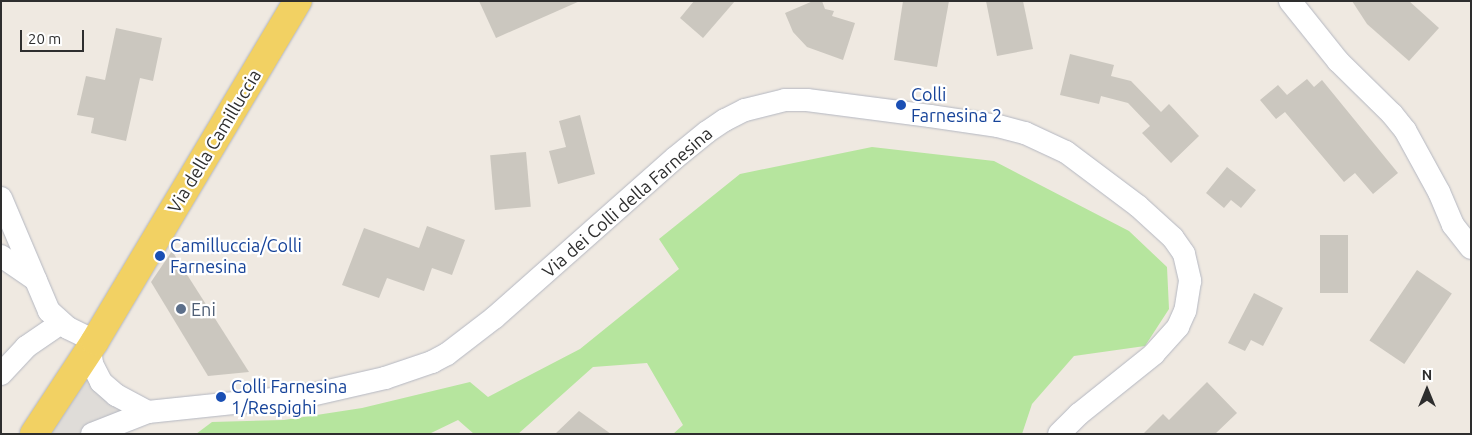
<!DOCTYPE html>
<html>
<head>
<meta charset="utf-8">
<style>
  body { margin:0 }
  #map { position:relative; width:1472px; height:435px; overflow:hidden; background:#efe9e1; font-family:Ubuntu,sans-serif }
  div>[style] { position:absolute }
  .green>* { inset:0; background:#b6e59e }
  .plaza>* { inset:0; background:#dfdcd8 }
  .building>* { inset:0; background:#cbc7bf; transform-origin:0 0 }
  .roads { filter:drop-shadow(0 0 1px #b4b7c1) drop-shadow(0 0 1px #b4b7c1) }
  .minor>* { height:22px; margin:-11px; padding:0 11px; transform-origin:11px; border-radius:11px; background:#fff }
  .major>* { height:28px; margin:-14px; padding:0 14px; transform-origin:14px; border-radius:14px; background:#f2d163 }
  .dots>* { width:14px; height:14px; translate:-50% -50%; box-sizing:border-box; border:2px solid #fff; border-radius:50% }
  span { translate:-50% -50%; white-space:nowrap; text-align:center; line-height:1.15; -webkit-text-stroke:4.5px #fff; paint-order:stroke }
  .transit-label { font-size:18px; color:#164399 }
  .left { translate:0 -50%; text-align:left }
  .street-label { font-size:18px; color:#2e2e2e }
  .service-label { font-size:18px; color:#4e5e75 }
  .frame { position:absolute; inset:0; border:2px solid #2e2e2e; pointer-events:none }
  .north { position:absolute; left:1402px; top:365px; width:50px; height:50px; -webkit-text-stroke:4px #fff; paint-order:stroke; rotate:0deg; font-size:14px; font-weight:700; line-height:20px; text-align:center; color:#2e2e2e }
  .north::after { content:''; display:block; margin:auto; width:18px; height:22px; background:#2e2e2e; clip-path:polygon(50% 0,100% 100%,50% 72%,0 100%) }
  .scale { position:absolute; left:20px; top:30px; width:64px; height:22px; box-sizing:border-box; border:2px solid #2e2e2e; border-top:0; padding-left:6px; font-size:15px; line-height:18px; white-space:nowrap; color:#2e2e2e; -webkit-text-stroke:4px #fff; paint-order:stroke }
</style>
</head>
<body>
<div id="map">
  <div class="green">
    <div style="clip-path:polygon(872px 147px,994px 161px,1129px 231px,1167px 267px,1169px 309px,1145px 346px,1074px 356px,1032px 404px,1022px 434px,673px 434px,683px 425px,647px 363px,593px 367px,518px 434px,474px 434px,458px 420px,429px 434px,196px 434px,212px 422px,284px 420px,362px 408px,470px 382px,488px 397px,580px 349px,679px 269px,659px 239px,740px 174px)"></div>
  </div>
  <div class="plaza">
    <div style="clip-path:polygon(92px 364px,148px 412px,92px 434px,34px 434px)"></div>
  </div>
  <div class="building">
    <div style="clip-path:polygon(479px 1px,580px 1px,496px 38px)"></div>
    <div style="clip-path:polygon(694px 1px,735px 1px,703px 38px,680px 18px)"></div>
    <div style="clip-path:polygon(813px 1px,822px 1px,825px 9px,834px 11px,832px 16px,855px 23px,843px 60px,807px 47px,793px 32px,785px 13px)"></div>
    <div style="clip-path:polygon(903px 1px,949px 1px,937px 67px,894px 60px)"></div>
    <div style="clip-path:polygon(986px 1px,1023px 1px,1033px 49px,997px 56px)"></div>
    <div style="clip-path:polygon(1352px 1px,1409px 1px,1439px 28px,1409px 61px,1367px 24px)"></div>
    <div style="clip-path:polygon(116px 28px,162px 38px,153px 81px,140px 78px,126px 141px,91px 133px,94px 118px,77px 115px,86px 76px,105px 80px)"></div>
    <div style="clip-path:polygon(1070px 54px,1114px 65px,1111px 76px,1131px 81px,1161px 112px,1169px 104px,1199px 136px,1171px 163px,1142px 133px,1150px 126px,1128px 103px,1101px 96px,1099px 104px,1060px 95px)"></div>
    <div style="clip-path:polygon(1307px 79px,1314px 87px,1322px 80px,1398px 173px,1373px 194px,1355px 173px,1344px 182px,1285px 112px,1276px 119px,1260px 100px,1278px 85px,1287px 95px)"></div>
    <div style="clip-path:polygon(580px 115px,595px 174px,558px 184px,549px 151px,566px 147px,559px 121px)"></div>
    <div style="left:526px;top:152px;width:55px;height:36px;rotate:85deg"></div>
    <div style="clip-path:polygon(1227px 167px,1256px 190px,1241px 208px,1231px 200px,1224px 208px,1206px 193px)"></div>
    <div style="clip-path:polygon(427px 226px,465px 240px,452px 275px,432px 268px,424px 291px,387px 278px,379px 298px,342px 285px,364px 228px,419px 248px)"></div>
    <div style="left:1320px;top:235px;width:28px;height:58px"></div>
    <div style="clip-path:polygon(172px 251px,249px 372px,208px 376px,151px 282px)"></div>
    <div style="left:1417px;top:270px;width:42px;height:85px;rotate:34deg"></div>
    <div style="clip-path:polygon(1254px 293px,1283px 308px,1263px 346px,1251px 340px,1245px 351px,1228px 343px)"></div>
    <div style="clip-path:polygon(1207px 382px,1237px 413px,1215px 434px,1143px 434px,1163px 414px,1169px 420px)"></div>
    <div style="clip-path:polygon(579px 411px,611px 434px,555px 434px)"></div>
  </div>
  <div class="roads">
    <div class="minor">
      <div style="left:1290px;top:1px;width:77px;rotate:51.3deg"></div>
      <div style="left:1338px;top:61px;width:76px;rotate:44.5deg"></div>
      <div style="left:1392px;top:114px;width:21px;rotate:51deg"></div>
      <div style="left:1405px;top:130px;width:71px;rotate:61.3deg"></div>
      <div style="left:1439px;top:192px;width:36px;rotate:67deg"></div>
      <div style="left:1453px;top:225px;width:29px;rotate:52deg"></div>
      <div style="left:1px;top:198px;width:123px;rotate:67deg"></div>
      <div style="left:49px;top:311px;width:25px;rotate:42deg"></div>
      <div style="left:68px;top:328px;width:30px;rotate:26deg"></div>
      <div style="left:1px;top:256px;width:42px;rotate:34.4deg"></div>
      <div style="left:90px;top:349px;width:15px;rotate:82deg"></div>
      <div style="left:92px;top:364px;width:20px;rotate:63deg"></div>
      <div style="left:101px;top:382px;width:20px;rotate:41deg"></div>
      <div style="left:116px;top:395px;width:36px;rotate:28deg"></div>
      <div style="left:1px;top:374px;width:37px;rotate:-47deg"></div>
      <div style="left:26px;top:347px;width:42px;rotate:-34.4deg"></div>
      <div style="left:92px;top:434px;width:60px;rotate:-21.4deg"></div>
      <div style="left:148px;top:412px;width:164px;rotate:-6deg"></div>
      <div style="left:311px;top:395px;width:76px;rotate:-12.9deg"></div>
      <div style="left:385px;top:378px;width:50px;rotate:-18.8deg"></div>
      <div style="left:432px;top:362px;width:17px;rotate:-28deg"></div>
      <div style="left:447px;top:354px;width:59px;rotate:-37.5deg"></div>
      <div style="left:494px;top:318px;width:242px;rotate:-41.5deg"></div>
      <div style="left:675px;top:158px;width:41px;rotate:-39.1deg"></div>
      <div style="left:707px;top:132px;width:22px;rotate:-34deg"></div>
      <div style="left:725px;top:120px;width:22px;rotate:-27deg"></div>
      <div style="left:745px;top:110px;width:41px;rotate:-14deg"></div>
      <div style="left:785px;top:100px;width:22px"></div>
      <div style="left:807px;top:100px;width:124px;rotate:7.4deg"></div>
      <div style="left:930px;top:116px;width:69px;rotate:8.4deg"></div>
      <div style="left:998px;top:126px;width:28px;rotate:15deg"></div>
      <div style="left:1025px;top:133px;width:45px;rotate:24.9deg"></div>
      <div style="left:1066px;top:152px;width:90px;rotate:36.9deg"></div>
      <div style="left:1138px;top:206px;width:47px;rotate:42.4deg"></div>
      <div style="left:1173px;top:238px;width:19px;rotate:55deg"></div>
      <div style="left:1184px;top:254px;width:28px;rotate:77deg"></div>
      <div style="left:1190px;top:281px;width:30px;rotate:99deg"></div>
      <div style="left:1185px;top:311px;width:17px;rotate:114deg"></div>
      <div style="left:1178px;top:327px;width:36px;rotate:132deg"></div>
      <div style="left:1154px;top:354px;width:96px;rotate:141.3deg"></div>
      <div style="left:1079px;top:414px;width:28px;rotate:135deg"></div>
    </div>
    <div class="major">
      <div style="left:34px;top:434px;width:111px;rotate:-56.7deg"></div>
      <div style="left:95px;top:341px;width:396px;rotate:-59.2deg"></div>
    </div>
  </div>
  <div class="dots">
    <div style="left:901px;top:105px;background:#1a4fb4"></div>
    <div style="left:160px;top:256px;background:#1a4fb4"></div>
    <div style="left:181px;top:309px;background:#5c6f8a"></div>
    <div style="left:221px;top:397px;background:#1a4fb4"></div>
  </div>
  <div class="transit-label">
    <span class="left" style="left:911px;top:105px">Colli<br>Farnesina 2</span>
    <span class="left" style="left:170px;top:256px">Camilluccia/Colli<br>Farnesina</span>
    <span class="left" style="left:231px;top:397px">Colli Farnesina<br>1/Respighi</span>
  </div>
  <div class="street-label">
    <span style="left:214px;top:141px;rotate:-59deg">Via della Camilluccia</span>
    <span style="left:627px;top:202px;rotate:-41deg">Via dei Colli della Farnesina</span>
  </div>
  <div class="service-label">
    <span class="left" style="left:191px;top:309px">Eni</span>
  </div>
  <div class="frame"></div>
  <div class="north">N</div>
  <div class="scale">20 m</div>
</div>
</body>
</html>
